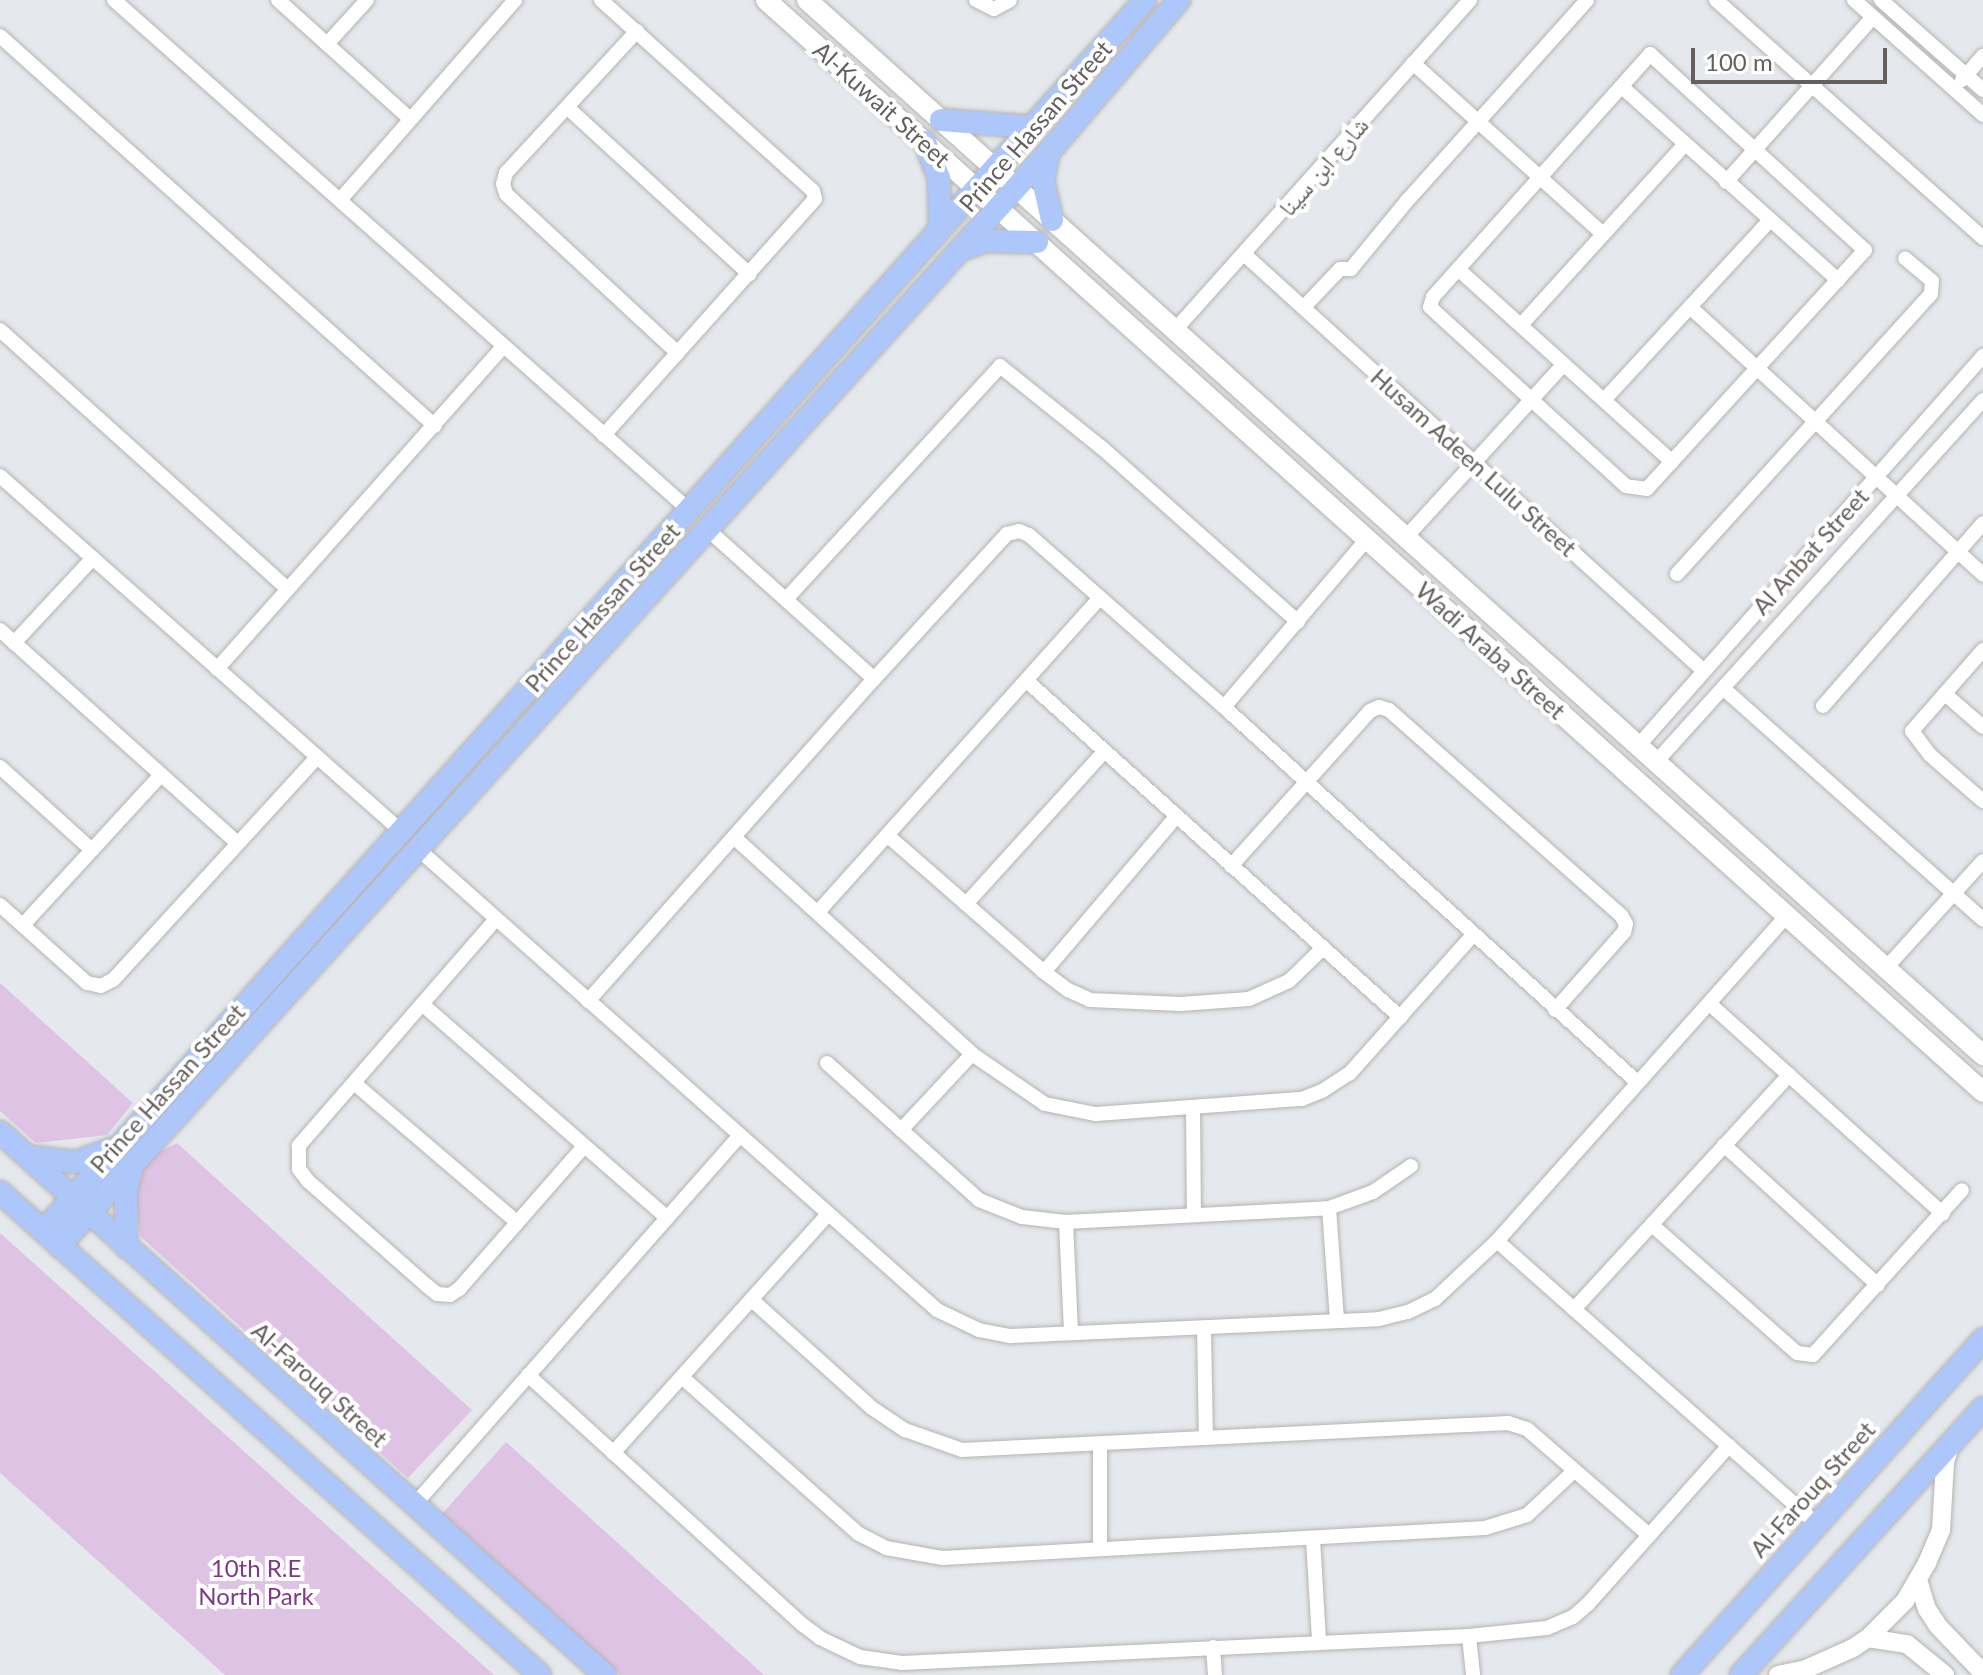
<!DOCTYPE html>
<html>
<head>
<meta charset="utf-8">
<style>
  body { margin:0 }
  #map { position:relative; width:1983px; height:1675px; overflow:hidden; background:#e5e9ee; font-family:Lato,"Noto Naskh Arabic",sans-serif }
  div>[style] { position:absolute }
  .green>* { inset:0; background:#dfc3e5 }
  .roads { filter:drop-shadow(0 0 2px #b7b3b0) drop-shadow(0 0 2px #b7b3b0) }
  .minor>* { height:14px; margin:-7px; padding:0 7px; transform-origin:7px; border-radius:7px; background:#fff }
  .tertiary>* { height:18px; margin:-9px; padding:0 9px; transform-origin:9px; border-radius:9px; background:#fff }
  .secondary>* { height:20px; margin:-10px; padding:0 10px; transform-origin:10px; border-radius:10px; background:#fff }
  .primary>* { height:22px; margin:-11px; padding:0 11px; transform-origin:11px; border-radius:11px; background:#adc7fb }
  span { translate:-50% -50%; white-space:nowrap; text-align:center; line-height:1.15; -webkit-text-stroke:8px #fff; paint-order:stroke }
  .street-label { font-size:24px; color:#65605d }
  .park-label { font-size:24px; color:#7d3a86 }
  .scale { position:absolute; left:1691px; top:48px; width:196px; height:36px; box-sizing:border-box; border:4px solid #65605d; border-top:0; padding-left:10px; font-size:24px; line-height:28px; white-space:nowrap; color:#65605d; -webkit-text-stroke:6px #fff; paint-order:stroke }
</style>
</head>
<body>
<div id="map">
  <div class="green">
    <div style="clip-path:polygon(0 983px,133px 1103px,107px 1135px,36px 1143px,0 1111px)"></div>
    <div style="clip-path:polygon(177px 1143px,472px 1410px,408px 1478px,140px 1236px,133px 1165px)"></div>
    <div style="clip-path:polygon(0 1233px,494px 1675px,225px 1675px,0 1473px)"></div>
    <div style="clip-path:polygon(506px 1442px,764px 1675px,620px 1675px,442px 1514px)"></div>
  </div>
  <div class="roads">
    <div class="minor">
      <div style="left:114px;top:0;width:769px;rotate:41.57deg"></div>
      <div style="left:278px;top:0;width:178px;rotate:42deg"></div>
      <div style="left:601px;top:0;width:285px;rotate:42deg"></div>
      <div style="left:813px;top:191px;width:8px;rotate:76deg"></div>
      <div style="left:815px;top:199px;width:317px;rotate:131.8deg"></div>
      <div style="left:976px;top:0;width:20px;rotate:27deg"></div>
      <div style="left:994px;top:9px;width:18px;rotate:-29deg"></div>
      <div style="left:1716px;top:0;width:358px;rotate:41.7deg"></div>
      <div style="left:1854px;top:0;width:173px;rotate:41.7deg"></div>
      <div style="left:1881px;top:0;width:136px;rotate:41.4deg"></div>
      <div style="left:637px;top:31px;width:193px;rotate:132.7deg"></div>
      <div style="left:506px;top:173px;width:11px;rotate:105deg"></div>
      <div style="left:503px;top:184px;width:10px;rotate:73deg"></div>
      <div style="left:506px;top:194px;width:234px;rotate:42.8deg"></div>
      <div style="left:0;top:36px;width:584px;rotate:41.88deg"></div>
      <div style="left:327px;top:44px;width:59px;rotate:-47.7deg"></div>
      <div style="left:1650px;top:54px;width:291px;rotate:42.4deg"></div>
      <div style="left:1865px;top:250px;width:323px;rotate:132.4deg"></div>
      <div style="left:1647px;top:489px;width:21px;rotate:-172deg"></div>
      <div style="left:1626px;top:486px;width:265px;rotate:-137.6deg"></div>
      <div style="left:1430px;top:307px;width:10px;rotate:-73deg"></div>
      <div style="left:1433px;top:297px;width:326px;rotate:-48.2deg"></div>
      <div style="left:1413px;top:63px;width:256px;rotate:42deg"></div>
      <div style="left:1962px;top:80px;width:32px;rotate:-49deg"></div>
      <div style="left:1622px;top:87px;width:290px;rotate:41.8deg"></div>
      <div style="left:568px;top:108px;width:246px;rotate:42.5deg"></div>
      <div style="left:1726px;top:182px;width:221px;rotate:-48.3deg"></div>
      <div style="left:340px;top:200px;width:266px;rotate:-48.8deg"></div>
      <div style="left:1244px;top:254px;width:619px;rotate:42.19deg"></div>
      <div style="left:1458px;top:269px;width:288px;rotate:42deg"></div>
      <div style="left:1304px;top:307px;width:52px;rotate:-46.5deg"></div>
      <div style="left:1340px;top:269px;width:11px"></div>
      <div style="left:1351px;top:269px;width:87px;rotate:-50.6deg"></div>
      <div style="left:1406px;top:202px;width:271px;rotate:-48.1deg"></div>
      <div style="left:1690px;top:307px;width:397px;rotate:42.4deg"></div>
      <div style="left:1521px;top:325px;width:244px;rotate:-47.8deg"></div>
      <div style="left:0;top:330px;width:387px;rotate:42deg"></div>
      <div style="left:1175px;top:330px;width:443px;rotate:-48.2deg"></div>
      <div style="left:1604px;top:400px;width:243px;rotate:-47.3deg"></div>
      <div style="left:0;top:476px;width:536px;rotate:41.52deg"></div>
      <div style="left:707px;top:529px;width:224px;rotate:41.9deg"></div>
      <div style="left:1406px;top:537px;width:234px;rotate:-47.6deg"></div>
      <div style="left:1677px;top:574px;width:378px;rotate:-47.8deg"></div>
      <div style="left:1931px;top:294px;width:13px;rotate:-86deg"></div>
      <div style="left:1932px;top:281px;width:35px;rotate:-140deg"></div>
      <div style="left:787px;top:598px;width:315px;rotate:-47.4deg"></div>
      <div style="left:1000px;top:366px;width:131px;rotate:38.8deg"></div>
      <div style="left:1102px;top:448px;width:262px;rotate:41.6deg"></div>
      <div style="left:0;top:630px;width:319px;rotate:41.9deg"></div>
      <div style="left:14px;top:643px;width:116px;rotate:-47.1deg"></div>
      <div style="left:1983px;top:650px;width:108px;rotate:131.2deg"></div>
      <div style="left:1912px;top:731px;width:30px;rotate:53deg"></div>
      <div style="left:1930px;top:755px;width:70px;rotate:41deg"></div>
      <div style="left:217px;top:669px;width:432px;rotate:-48.4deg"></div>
      <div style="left:1028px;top:682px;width:501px;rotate:42deg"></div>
      <div style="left:1723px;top:688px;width:348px;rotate:41.7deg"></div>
      <div style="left:1945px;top:694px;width:50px;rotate:41deg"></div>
      <div style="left:1823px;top:706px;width:243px;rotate:-48.8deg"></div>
      <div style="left:1224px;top:707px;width:221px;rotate:-49.6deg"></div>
      <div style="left:1638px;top:746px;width:521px;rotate:-48.5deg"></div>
      <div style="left:1656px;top:762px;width:488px;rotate:-47.9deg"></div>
      <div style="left:0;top:767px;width:124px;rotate:42.1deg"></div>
      <div style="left:887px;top:835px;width:208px;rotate:41.1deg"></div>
      <div style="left:1044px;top:972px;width:30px;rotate:37deg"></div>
      <div style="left:1068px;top:990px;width:24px;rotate:24deg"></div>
      <div style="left:1090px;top:1000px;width:91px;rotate:2.5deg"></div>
      <div style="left:1181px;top:1004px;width:68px;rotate:-4.2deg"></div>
      <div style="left:1249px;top:999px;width:44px;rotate:-24.2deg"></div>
      <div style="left:1289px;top:981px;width:47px;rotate:-44.1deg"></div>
      <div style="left:735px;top:838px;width:321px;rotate:42.3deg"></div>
      <div style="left:972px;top:1054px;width:88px;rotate:34.4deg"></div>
      <div style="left:1045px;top:1104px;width:52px;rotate:11.1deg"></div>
      <div style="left:1096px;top:1114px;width:207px;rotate:-4.2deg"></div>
      <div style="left:1302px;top:1099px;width:22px;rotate:-22deg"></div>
      <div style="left:1322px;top:1091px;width:33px;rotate:-33deg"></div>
      <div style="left:1350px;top:1073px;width:183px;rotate:-48.3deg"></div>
      <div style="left:418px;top:849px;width:694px;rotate:41.61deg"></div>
      <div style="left:937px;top:1310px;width:47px;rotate:25.5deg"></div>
      <div style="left:979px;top:1330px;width:33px;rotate:11deg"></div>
      <div style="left:1011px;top:1336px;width:368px;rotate:-2.6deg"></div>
      <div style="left:1379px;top:1319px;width:30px;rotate:-14deg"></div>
      <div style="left:1408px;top:1312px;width:30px;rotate:-26deg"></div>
      <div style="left:1435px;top:1299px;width:85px;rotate:-43.1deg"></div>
      <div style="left:1497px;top:1241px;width:436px;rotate:-48.3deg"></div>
      <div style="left:1231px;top:866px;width:208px;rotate:-48.1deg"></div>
      <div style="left:1370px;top:711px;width:10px;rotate:-24deg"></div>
      <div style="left:1379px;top:707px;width:10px;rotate:17deg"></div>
      <div style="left:1389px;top:710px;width:310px;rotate:41.5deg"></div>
      <div style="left:1621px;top:915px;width:10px;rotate:61deg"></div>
      <div style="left:1626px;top:924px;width:8px;rotate:104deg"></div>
      <div style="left:1624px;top:932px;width:104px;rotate:131.5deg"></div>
      <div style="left:966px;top:904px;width:205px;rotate:-47.8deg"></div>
      <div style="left:0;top:905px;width:117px;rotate:41.9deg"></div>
      <div style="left:87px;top:983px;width:14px;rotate:12deg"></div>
      <div style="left:101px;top:986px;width:13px;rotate:-27deg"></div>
      <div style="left:113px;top:980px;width:302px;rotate:-47.5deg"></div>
      <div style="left:818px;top:912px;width:421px;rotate:-48.1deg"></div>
      <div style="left:496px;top:919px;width:301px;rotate:131deg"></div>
      <div style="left:299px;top:1146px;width:23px;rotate:90deg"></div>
      <div style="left:299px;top:1169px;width:15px;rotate:53deg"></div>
      <div style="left:308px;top:1181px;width:157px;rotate:41.4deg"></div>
      <div style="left:426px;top:1285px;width:14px;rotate:39deg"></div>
      <div style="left:437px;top:1294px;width:13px;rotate:4deg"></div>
      <div style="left:450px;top:1295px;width:11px;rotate:-34deg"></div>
      <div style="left:459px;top:1289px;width:190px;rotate:-48.8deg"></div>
      <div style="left:23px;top:925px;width:204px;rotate:-47.4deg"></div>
      <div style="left:1886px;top:968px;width:144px;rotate:-47.8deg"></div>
      <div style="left:1044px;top:972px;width:205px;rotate:-49.6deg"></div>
      <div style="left:588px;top:1001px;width:431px;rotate:-48.4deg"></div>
      <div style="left:874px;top:679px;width:197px;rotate:-47.5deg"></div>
      <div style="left:1007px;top:534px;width:12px;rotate:-14deg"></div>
      <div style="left:1019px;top:531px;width:11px;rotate:22deg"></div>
      <div style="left:1029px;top:535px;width:260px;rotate:41.4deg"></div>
      <div style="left:1224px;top:707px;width:558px;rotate:42.24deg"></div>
      <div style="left:422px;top:1004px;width:325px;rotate:41.1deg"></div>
      <div style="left:1711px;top:1005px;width:312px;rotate:42deg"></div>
      <div style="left:827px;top:1063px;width:205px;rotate:42deg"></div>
      <div style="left:979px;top:1200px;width:46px;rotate:21.6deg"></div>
      <div style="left:1022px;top:1217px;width:44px;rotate:6.5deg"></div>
      <div style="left:1066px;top:1222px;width:263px;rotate:-3deg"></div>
      <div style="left:1329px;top:1208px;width:47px;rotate:-20deg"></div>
      <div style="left:1373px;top:1192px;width:46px;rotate:-34.4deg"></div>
      <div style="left:354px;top:1083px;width:214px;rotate:40.5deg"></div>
      <div style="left:1193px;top:1108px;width:105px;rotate:89.5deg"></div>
      <div style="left:901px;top:1130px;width:104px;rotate:-46.9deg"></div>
      <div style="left:1724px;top:1145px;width:208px;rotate:42.3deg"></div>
      <div style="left:1329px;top:1208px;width:112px;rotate:85.9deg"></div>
      <div style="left:1066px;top:1222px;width:111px;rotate:87.4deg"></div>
      <div style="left:1652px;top:1225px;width:193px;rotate:41.4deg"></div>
      <div style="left:1797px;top:1353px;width:16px;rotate:7deg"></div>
      <div style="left:1813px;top:1355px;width:222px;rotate:-47.9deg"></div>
      <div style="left:1497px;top:1241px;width:426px;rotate:41.5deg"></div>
      <div style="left:752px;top:1300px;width:161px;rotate:42deg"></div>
      <div style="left:872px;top:1408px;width:40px;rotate:34deg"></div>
      <div style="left:905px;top:1430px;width:60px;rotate:19.3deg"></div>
      <div style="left:962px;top:1450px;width:547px;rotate:-2.83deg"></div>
      <div style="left:1508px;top:1423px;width:20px;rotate:18deg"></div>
      <div style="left:1527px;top:1429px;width:162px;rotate:41deg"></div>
      <div style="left:1574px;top:1309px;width:318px;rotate:-47.4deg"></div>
      <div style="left:1204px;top:1328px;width:110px;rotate:89deg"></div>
      <div style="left:528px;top:1375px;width:372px;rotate:42.3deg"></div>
      <div style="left:803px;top:1625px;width:21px;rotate:37deg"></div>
      <div style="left:820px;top:1638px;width:44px;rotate:25.4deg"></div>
      <div style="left:860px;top:1657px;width:42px;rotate:8.1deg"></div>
      <div style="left:902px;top:1663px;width:568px;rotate:-2.73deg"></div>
      <div style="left:1469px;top:1636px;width:78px;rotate:-5.9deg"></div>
      <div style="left:1547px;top:1628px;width:28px;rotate:-23deg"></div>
      <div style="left:1573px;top:1617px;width:20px;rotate:-41deg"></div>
      <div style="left:1588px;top:1604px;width:212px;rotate:-48.3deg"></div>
      <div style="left:683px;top:1378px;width:235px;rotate:41.6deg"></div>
      <div style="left:859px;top:1534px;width:30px;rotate:27deg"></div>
      <div style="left:886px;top:1548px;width:58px;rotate:10deg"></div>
      <div style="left:943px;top:1558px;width:543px;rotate:-3.17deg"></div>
      <div style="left:1485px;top:1528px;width:44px;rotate:-17.2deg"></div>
      <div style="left:1527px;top:1515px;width:64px;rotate:-43.1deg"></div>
      <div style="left:1100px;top:1445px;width:104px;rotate:90deg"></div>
      <div style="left:613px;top:1453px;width:320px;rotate:-48deg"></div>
      <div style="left:415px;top:1504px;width:489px;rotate:-48.6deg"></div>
      <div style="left:1313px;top:1539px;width:102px;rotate:86.6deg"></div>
      <div style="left:1469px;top:1636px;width:39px;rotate:84deg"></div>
      <div style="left:1213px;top:1647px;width:28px;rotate:86deg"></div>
    </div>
    <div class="tertiary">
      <div style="left:1918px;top:1580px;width:30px;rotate:73deg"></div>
      <div style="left:1927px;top:1609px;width:20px;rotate:57deg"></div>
      <div style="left:1938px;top:1626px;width:65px;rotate:46.2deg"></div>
      <div style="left:1868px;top:1638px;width:39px;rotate:9deg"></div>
      <div style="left:1907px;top:1644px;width:49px;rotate:39.2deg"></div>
      <div style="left:1778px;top:1675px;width:29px;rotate:-12deg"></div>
      <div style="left:1806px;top:1669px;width:51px;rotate:-24.1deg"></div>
      <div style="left:1853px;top:1648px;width:18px;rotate:-34deg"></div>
      <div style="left:1868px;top:1638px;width:52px;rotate:-45deg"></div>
      <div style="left:1905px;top:1601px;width:44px;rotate:-59.9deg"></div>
      <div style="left:1927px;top:1563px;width:36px;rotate:-67deg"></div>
      <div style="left:1941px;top:1530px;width:68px;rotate:-86.6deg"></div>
      <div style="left:1945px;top:1462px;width:17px;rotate:-73deg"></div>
    </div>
    <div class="secondary">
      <div style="left:766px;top:0;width:1635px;rotate:41.9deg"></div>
      <div style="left:807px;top:0;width:1580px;rotate:41.9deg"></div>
    </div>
    <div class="primary">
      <div style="left:941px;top:120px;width:91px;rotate:4.4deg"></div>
      <div style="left:925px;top:142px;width:39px;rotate:69deg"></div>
      <div style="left:939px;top:178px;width:51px;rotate:88.9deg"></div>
      <div style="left:1048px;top:155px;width:25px;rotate:101deg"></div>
      <div style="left:1043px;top:180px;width:41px;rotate:77.3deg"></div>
      <div style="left:963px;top:249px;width:23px;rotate:-20deg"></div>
      <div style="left:985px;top:241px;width:52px;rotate:1.1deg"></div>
      <div style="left:0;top:1132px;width:813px;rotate:41.91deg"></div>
      <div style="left:30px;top:1157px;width:46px;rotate:6.2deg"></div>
      <div style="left:76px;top:1162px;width:38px;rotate:-20deg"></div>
      <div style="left:0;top:1192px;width:724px;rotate:41.81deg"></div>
      <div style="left:43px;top:1231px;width:1652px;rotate:-48.16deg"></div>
      <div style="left:59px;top:1246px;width:1482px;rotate:-47.87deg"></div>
      <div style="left:1053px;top:147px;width:194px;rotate:-49.4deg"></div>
      <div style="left:126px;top:1247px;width:55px;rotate:-90deg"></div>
      <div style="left:126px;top:1192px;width:28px;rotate:-77deg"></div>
      <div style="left:1682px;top:1675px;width:451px;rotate:-48.1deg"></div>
      <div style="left:1741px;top:1675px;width:360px;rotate:-47.8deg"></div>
    </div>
  </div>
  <div class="street-label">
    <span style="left:882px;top:104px;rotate:42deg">Al-Kuwait Street</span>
    <span style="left:1035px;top:126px;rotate:-49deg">Prince Hassan Street</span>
    <span style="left:1323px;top:166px;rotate:-49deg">شارع ابن سينا</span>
    <span style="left:1474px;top:462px;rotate:42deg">Husam Adeen Lulu Street</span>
    <span style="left:1810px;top:551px;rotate:-48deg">Al Anbat Street</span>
    <span style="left:602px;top:607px;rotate:-48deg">Prince Hassan Street</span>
    <span style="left:1491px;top:650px;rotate:42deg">Wadi Araba Street</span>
    <span style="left:167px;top:1088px;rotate:-48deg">Prince Hassan Street</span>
    <span style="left:320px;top:1384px;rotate:42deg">Al-Farouq Street</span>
    <span style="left:1812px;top:1489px;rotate:-48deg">Al-Farouq Street</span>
  </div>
  <div class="park-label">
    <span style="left:256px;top:1582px">10th R.E<br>North Park</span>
  </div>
  <div class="scale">100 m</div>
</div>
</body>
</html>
